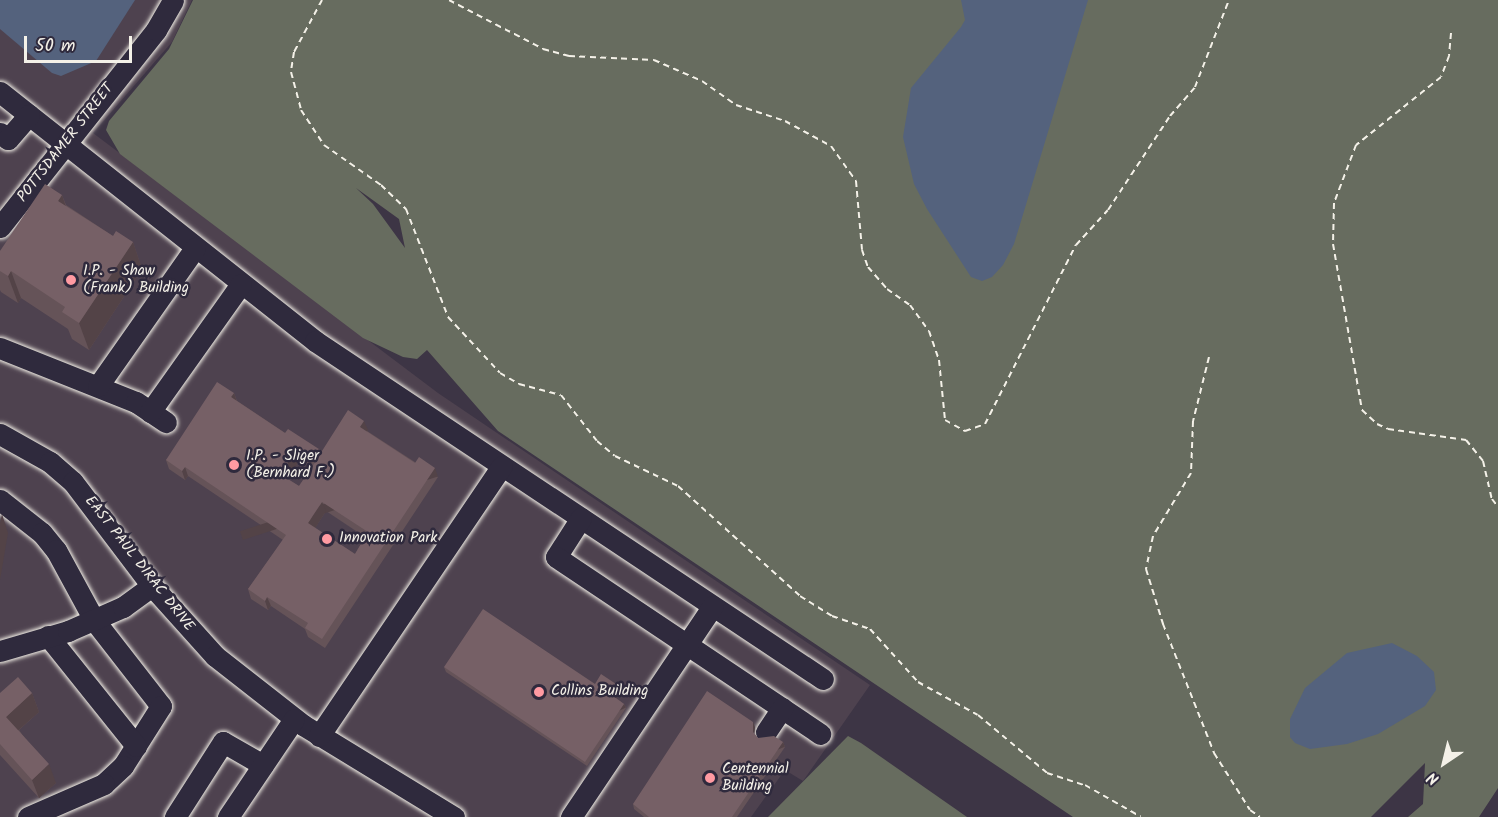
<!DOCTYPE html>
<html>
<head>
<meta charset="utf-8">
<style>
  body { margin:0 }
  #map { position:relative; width:1498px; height:817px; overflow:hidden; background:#3d3545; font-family:Kalam,sans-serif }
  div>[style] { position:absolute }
  .built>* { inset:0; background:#4e424f }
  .green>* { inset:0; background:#676c5f }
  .water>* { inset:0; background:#54627d }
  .path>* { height:2px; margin-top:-1px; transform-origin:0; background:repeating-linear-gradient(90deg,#f4f1e8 0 6px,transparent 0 10.5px) }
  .roads { filter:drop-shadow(0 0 2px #f4f1e8) drop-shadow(0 0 2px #f4f1e8) }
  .minor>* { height:21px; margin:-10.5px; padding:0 10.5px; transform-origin:10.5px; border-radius:10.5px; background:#2f2a3d }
  .wall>* { inset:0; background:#655358 }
  .shaded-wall>* { inset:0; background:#534347; transform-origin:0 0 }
  .building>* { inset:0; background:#766066 }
  .dots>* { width:16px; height:16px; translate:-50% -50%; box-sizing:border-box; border:3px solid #2f2a3d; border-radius:50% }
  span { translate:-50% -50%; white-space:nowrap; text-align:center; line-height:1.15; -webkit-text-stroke:5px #2f2a3d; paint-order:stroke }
  .street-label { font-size:15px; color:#f4f1e8 }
  .poi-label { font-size:15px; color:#f4f1e8 }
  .left { translate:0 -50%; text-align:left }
  .north { position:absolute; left:1414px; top:733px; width:60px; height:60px; -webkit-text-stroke:4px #2f2a3d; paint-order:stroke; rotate:215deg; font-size:16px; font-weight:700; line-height:24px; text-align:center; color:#f4f1e8 }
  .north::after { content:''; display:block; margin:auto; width:21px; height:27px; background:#f4f1e8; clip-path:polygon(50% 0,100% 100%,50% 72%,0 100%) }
  .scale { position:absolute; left:24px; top:36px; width:108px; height:27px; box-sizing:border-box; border:3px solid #f4f1e8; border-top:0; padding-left:8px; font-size:18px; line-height:21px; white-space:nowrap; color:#f4f1e8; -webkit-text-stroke:4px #2f2a3d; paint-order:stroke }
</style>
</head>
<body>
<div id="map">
  <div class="built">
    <div style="clip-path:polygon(0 0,192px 0,172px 42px,93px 133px,438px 393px,870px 685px,803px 781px,785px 770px,751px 817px,0 817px)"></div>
  </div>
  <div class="green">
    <div style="clip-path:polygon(evenodd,193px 0,1498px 0,1498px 788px,1479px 817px,1408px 817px,1423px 804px,1425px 763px,1371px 817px,1073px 817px,498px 431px,427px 350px,417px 359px,403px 357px,363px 338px,120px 154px,106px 130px,109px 121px,169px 49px,193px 0,356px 188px,399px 219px,405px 248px,373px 204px,356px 188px)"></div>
    <div style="clip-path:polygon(848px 736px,861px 743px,967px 817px,768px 817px)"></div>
  </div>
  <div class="water">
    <div style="clip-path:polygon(0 0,135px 0,96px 61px,61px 76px,52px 73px,0 29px)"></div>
    <div style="clip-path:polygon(961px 0,1088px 0,1014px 244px,1003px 265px,992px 277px,982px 281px,971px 277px,927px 209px,914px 184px,903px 137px,911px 88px,961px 27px,965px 20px)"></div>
    <div style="clip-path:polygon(1392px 643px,1417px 656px,1434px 672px,1436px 690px,1425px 706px,1378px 734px,1347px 744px,1310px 749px,1295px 743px,1290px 737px,1290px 719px,1305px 688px,1347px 653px)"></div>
  </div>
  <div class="path">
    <div style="left:322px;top:0;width:59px;rotate:118.3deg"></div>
    <div style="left:294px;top:52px;width:20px;rotate:99deg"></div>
    <div style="left:291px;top:72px;width:39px;rotate:75deg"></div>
    <div style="left:301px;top:110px;width:42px;rotate:56.7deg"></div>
    <div style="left:324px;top:145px;width:70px;rotate:35.1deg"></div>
    <div style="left:381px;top:185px;width:35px;rotate:44deg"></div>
    <div style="left:406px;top:209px;width:116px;rotate:68.7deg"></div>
    <div style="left:448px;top:317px;width:76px;rotate:47.1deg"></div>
    <div style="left:500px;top:373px;width:22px;rotate:30deg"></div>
    <div style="left:519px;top:384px;width:43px;rotate:14.7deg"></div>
    <div style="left:561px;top:395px;width:58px;rotate:52deg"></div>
    <div style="left:597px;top:441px;width:23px;rotate:40deg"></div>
    <div style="left:615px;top:456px;width:70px;rotate:25.5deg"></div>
    <div style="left:678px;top:486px;width:164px;rotate:42deg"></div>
    <div style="left:800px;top:596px;width:38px;rotate:32deg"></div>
    <div style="left:832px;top:616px;width:40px;rotate:18.9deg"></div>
    <div style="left:870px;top:629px;width:72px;rotate:47.8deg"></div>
    <div style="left:918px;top:682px;width:68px;rotate:28.8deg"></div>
    <div style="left:978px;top:715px;width:90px;rotate:40deg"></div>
    <div style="left:1047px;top:773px;width:40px;rotate:18deg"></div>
    <div style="left:1085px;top:785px;width:64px;rotate:29.7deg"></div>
    <div style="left:449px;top:0;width:106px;rotate:27.5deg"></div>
    <div style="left:543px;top:49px;width:27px;rotate:15deg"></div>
    <div style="left:569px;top:56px;width:85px;rotate:2.7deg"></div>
    <div style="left:654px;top:60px;width:52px;rotate:23.6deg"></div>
    <div style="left:702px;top:81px;width:42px;rotate:35.2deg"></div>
    <div style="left:736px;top:105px;width:52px;rotate:18.1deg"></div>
    <div style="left:785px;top:121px;width:52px;rotate:28.5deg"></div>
    <div style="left:831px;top:146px;width:43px;rotate:54.5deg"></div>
    <div style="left:856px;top:181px;width:69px;rotate:85deg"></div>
    <div style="left:862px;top:250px;width:18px;rotate:71deg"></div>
    <div style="left:868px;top:267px;width:29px;rotate:49deg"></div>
    <div style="left:887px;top:289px;width:28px;rotate:35deg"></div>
    <div style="left:910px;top:305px;width:32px;rotate:54deg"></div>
    <div style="left:929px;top:331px;width:31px;rotate:71deg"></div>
    <div style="left:939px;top:360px;width:60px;rotate:84.3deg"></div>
    <div style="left:945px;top:420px;width:23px;rotate:29deg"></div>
    <div style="left:965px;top:431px;width:21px;rotate:-19deg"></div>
    <div style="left:985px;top:424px;width:201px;rotate:-63.1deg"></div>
    <div style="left:1076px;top:245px;width:47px;rotate:-47.6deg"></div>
    <div style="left:1108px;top:210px;width:113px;rotate:-56.6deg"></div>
    <div style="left:1170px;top:116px;width:38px;rotate:-49deg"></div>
    <div style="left:1195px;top:87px;width:93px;rotate:-68.7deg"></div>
    <div style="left:1451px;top:33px;width:23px;rotate:95deg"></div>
    <div style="left:1449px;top:56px;width:22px;rotate:111deg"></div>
    <div style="left:1441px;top:77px;width:109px;rotate:141.3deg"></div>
    <div style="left:1356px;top:145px;width:62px;rotate:110.8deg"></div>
    <div style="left:1334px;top:203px;width:41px;rotate:91.4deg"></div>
    <div style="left:1333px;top:244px;width:169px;rotate:80.1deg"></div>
    <div style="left:1362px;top:410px;width:21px;rotate:43deg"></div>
    <div style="left:1377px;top:424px;width:12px;rotate:24deg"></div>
    <div style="left:1388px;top:429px;width:79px;rotate:8deg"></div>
    <div style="left:1466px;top:440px;width:27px;rotate:51deg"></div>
    <div style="left:1483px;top:461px;width:39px;rotate:77deg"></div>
    <div style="left:1492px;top:499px;width:10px;rotate:53deg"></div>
    <div style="left:1209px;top:357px;width:66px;rotate:104deg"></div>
    <div style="left:1193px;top:421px;width:52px;rotate:92.2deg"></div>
    <div style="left:1191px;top:473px;width:74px;rotate:121.1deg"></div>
    <div style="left:1153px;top:536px;width:34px;rotate:102deg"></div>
    <div style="left:1146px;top:569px;width:58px;rotate:72.8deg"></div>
    <div style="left:1163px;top:624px;width:139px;rotate:68.4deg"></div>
    <div style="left:1214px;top:753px;width:67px;rotate:57.7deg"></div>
    <div style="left:1250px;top:810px;width:12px;rotate:35deg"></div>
  </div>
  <div class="roads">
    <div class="minor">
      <div style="left:0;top:92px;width:402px;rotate:38.3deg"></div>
      <div style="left:315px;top:341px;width:610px;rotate:33.64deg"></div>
      <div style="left:0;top:133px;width:10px;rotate:37deg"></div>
      <div style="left:8px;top:139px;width:32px;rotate:-49deg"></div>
      <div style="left:0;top:227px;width:251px;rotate:-51.6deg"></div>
      <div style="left:156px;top:30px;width:34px;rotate:-60deg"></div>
      <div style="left:0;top:348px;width:146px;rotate:21.7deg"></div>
      <div style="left:136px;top:402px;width:36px;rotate:34deg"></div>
      <div style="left:98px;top:386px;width:169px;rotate:-54.9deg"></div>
      <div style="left:150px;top:412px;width:157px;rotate:-54.6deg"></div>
      <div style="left:0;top:434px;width:57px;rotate:29.2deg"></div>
      <div style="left:50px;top:462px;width:30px;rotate:41deg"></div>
      <div style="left:73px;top:482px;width:131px;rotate:52.8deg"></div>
      <div style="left:152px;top:586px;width:94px;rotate:48deg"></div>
      <div style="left:215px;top:656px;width:112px;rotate:38.1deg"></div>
      <div style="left:303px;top:725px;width:177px;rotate:31.4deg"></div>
      <div style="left:0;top:500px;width:53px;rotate:38.2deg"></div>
      <div style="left:42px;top:533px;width:22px;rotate:51deg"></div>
      <div style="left:56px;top:550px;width:80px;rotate:61.5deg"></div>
      <div style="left:94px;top:620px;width:109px;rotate:52.1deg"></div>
      <div style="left:161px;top:706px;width:71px;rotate:122.3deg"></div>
      <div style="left:123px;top:766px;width:26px;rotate:137deg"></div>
      <div style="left:104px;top:784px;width:83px;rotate:156.5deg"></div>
      <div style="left:581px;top:518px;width:46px;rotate:122.7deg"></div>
      <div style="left:556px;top:557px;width:318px;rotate:33.8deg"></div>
      <div style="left:48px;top:636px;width:141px;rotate:51.3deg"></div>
      <div style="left:0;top:651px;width:71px;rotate:-16.4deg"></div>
      <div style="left:68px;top:631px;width:60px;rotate:-23.6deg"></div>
      <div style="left:123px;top:607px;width:36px;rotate:-36deg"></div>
      <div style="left:766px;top:732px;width:29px;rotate:-56deg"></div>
      <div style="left:319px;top:736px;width:326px;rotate:-55.9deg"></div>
      <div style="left:175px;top:817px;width:89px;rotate:-57.4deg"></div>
      <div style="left:223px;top:742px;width:46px;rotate:29.9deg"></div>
      <div style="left:228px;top:817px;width:118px;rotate:-56deg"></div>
      <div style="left:571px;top:817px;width:254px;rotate:-56.1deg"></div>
    </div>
  </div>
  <div class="wall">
    <div style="clip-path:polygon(62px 195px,66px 205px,113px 236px,133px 242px,142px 269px,89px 350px,72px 339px,68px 329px,21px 298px,18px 303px,1px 292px,0 290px,0 251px)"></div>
    <div style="clip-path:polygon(evenodd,234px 393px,237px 401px,285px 433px,322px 451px,368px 430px,367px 431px,438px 477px,325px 648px,308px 637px,305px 629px,271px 606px,268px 610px,251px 599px,248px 589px,283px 540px,188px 476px,185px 480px,169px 469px,166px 460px,234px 393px,299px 461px,312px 467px,299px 486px,287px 479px,299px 461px,234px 393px,326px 511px,365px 537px,355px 554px,315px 528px,326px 511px)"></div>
    <div style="clip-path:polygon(444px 667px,595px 684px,619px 686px,621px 691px,616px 698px,624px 704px,626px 708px,587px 766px,446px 672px)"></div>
    <div style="clip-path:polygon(0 693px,32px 693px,39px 712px,19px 730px,56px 783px,39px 798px,0 755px)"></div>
    <div style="clip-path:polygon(755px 727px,754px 734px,758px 738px,783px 742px,785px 747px,737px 817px,644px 817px,634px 809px,633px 804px)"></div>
  </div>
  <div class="shaded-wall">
    <div style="clip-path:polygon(62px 195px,71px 222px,58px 201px)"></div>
    <div style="clip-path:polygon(133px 242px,142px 269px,89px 350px,79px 323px)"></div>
    <div style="clip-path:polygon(11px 271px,21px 298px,18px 303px,8px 276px)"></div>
    <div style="clip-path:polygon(234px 393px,237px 402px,231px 397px)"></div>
    <div style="clip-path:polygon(364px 421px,368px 430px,364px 436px,360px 427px)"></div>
    <div style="clip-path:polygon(296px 451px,299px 461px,284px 484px,280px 474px)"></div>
    <div style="clip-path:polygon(185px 467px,188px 476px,185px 480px,182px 471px)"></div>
    <div style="left:435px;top:468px;width:9px;height:205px;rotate:72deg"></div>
    <div style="clip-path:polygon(322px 502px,326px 511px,312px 533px,308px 523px)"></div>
    <div style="clip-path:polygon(2px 514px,8px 533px,0 580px,0 523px)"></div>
    <div style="clip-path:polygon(267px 597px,271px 606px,268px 610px,265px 601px)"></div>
    <div style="clip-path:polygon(619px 686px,621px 691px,614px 701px,613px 696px)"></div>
    <div style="clip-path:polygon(32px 693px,39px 712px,13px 735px,6px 717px)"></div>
    <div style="left:624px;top:704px;width:4px;height:70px;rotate:63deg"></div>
    <div style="clip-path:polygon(753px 722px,755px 727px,754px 737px,753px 732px)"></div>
    <div style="left:783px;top:742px;width:5px;height:91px;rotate:68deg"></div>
    <div style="clip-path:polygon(49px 764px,56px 783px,39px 798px,32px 780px)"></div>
  </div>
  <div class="building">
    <div style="clip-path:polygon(45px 184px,62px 195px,58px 201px,113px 236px,116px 231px,133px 242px,79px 323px,62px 312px,65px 307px,11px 271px,8px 276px,0 271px,0 251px)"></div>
    <div style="clip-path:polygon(evenodd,217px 382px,234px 393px,231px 397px,285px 433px,288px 429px,322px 451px,348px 410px,364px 421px,360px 427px,415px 463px,419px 457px,435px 468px,322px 639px,305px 628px,308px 623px,267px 597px,265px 601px,248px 589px,286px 535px,185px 467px,182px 471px,166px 460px,217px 382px,296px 451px,316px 461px,299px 486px,280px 474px,296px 451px,217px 382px,322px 502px,368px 532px,355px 554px,308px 523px,322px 502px)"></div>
    <div style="clip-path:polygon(483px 609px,595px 684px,601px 674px,619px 686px,613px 696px,624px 704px,585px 762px,444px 667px)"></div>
    <div style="clip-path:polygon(18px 677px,32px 693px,6px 717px,49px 764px,32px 780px,0 744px,0 693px)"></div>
    <div style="clip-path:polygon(707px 691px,753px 722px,753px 732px,758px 738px,774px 736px,783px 742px,732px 817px,649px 817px,633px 804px)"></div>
  </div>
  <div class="dots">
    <div style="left:71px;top:280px;background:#ff9aa2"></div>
    <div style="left:234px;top:465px;background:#ff9aa2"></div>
    <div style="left:327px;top:539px;background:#ff9aa2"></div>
    <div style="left:539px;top:692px;background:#ff9aa2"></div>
    <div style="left:710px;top:778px;background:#ff9aa2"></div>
  </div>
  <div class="street-label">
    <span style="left:66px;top:143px;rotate:-52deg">POTTSDAMER STREET</span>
    <span style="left:139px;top:564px;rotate:52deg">EAST PAUL DIRAC DRIVE</span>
  </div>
  <div class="poi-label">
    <span class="left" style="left:83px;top:280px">I.P. - Shaw<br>(Frank) Building</span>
    <span class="left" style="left:246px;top:465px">I.P. - Sliger<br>(Bernhard F.)</span>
    <span class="left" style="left:339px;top:539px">Innovation Park</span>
    <span class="left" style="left:551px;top:692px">Collins Building</span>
    <span class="left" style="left:722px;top:778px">Centennial<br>Building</span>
  </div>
  <div class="north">N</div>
  <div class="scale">50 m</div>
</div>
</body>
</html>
